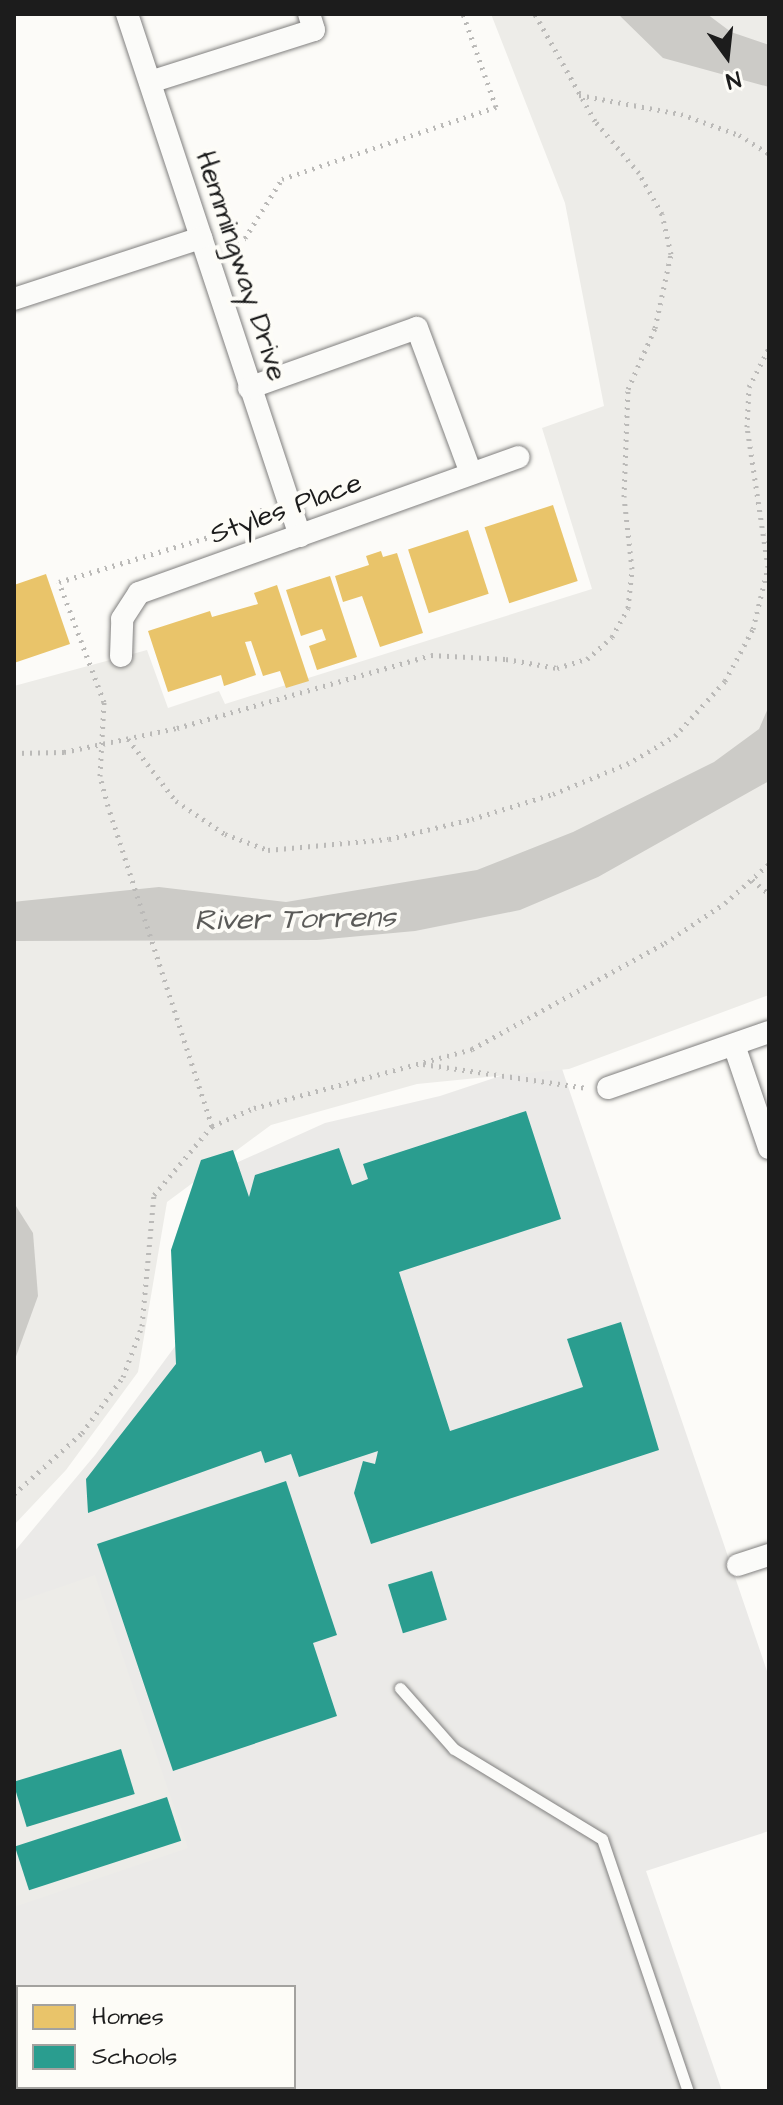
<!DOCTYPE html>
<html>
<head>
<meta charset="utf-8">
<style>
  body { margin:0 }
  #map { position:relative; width:783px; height:2105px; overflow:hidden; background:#fcfbf8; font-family:"Architects Daughter",sans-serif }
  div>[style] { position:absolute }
  .built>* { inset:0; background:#ebeae8 }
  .green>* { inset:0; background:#edece8 }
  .water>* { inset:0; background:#cccbc7 }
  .homes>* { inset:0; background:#e9c46a; transform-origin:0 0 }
  .schools>* { inset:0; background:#2a9d8f; transform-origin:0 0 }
  .path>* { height:5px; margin-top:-2.5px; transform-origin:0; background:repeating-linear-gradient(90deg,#bbbab8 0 2px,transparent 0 8px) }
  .roads { filter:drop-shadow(0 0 2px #81807f) drop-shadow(0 0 2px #81807f) }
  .lane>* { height:11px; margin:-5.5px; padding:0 5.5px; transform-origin:5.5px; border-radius:5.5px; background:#fbfbf9 }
  .street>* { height:22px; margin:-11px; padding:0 11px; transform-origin:11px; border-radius:11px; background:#fbfbf9 }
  span { translate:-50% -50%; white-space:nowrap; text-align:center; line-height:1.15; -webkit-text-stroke:8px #fdfcf7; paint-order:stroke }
  .street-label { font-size:28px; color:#1c1c1c }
  .water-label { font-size:30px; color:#5a5a58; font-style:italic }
  .frame { position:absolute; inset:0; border:16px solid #1c1c1c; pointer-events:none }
  .legend { position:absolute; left:16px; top:1985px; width:280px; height:104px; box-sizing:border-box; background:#fdfcf7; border:2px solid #a3a29f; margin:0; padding:10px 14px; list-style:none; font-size:24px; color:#1c1c1c }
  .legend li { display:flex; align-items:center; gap:16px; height:40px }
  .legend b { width:40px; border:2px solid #a3a29f }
  .north { position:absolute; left:687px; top:16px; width:80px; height:80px; -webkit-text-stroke:6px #fdfcf7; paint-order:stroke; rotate:165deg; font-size:22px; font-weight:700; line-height:32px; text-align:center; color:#1c1c1c }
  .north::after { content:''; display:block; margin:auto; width:28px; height:36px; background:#1c1c1c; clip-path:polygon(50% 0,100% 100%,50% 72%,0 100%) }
</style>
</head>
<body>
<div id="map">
  <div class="built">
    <div style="clip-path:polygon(evenodd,558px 1057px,769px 1677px,769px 1831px,646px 1871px,722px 2091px,14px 2091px,14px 1552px,95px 1455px,176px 1345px,207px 1176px,325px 1123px,440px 1096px,558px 1057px,18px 1987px,294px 1987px,294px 2087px,18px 2087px,18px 1987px)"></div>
  </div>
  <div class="green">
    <div style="clip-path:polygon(491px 14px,769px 14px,769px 995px,569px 1069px,417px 1084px,271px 1125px,167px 1202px,138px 1372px,66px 1470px,14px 1525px,14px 686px,147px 650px,168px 708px,219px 691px,225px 704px,592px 589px,542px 428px,604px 406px,565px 203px)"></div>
    <div style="clip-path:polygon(95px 1575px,188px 1848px,14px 1907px,14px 1603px)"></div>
  </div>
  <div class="water">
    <div style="clip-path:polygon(618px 14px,707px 14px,731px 32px,769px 45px,769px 87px,663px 58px)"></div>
    <div style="clip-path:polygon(769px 706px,769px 781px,598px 877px,520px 910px,415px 931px,317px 940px,14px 941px,14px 902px,22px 901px,159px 887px,286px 902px,477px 870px,573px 832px,714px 762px,759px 729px)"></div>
    <div style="clip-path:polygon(14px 1203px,33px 1233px,38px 1296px,14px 1362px)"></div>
  </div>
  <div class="homes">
    <div style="left:553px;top:505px;width:80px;height:72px;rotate:72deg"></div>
    <div style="left:468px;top:530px;width:67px;height:63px;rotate:72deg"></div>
    <div style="clip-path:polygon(381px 551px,383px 557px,397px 553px,423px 633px,380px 647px,362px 596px,343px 602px,335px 576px,369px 565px,366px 556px)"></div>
    <div style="clip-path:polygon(46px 574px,70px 644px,14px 663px,14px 585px)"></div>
    <div style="clip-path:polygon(330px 576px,357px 657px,317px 670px,309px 646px,326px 640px,322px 629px,301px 636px,286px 590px)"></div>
    <div style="clip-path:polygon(277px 585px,309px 681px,286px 688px,280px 671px,263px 676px,251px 641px,245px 642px,256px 675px,224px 686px,221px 675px,168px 692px,148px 631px,210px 611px,212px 617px,258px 604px,254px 593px)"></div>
  </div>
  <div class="schools">
    <div style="clip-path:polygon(526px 1111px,561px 1219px,399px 1272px,450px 1431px,583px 1387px,567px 1339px,621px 1322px,659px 1450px,371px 1544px,354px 1493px,363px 1461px,375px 1464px,378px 1451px,299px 1477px,291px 1454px,265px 1463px,261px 1451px,88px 1513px,86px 1479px,176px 1364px,171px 1250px,201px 1160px,233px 1150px,249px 1197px,255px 1175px,339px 1148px,352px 1185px,368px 1179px,363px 1164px)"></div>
    <div style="clip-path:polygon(286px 1481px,337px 1635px,313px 1643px,337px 1716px,173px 1771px,97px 1544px)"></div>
    <div style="left:432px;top:1571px;width:51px;height:46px;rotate:73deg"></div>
    <div style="left:121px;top:1749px;width:47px;height:113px;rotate:73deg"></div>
    <div style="left:167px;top:1797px;width:46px;height:160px;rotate:72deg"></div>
  </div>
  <div class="path">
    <div style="left:579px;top:95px;width:104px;rotate:10.6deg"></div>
    <div style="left:681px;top:114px;width:62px;rotate:19.9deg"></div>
    <div style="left:739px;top:135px;width:36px;rotate:32deg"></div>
    <div style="left:229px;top:243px;width:17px;rotate:-17deg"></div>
    <div style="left:245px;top:238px;width:70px;rotate:-57.9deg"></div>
    <div style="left:282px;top:179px;width:226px;rotate:-18.6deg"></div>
    <div style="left:496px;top:107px;width:99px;rotate:-109.5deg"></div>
    <div style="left:254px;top:524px;width:21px;rotate:-61deg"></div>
    <div style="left:128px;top:739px;width:78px;rotate:52.3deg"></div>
    <div style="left:176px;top:801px;width:59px;rotate:34deg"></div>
    <div style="left:225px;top:834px;width:46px;rotate:20.4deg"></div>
    <div style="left:268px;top:850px;width:121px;rotate:-5.2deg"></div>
    <div style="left:389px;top:839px;width:85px;rotate:-13.5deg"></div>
    <div style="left:472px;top:819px;width:85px;rotate:-17.2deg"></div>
    <div style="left:553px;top:794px;width:80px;rotate:-22.1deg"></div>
    <div style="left:627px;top:764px;width:56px;rotate:-30.3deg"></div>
    <div style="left:675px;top:736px;width:74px;rotate:-47.7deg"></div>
    <div style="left:725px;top:681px;width:59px;rotate:-61.7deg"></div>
    <div style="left:753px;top:629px;width:64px;rotate:-76.4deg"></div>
    <div style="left:768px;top:567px;width:142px;rotate:-98.5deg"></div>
    <div style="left:747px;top:427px;width:40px;rotate:-87.1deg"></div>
    <div style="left:749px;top:387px;width:44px;rotate:-62.9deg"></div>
    <div style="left:14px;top:753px;width:50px;rotate:-1.1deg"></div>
    <div style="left:64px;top:752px;width:116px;rotate:-12deg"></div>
    <div style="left:177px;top:728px;width:264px;rotate:-16deg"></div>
    <div style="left:431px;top:655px;width:75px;rotate:3.1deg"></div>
    <div style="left:506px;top:659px;width:52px;rotate:10deg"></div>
    <div style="left:557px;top:668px;width:31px;rotate:-17deg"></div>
    <div style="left:587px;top:659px;width:33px;rotate:-41deg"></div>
    <div style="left:612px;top:637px;width:33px;rotate:-61deg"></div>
    <div style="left:628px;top:608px;width:39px;rotate:-84deg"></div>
    <div style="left:632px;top:569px;width:72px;rotate:-96.3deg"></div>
    <div style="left:624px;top:497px;width:108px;rotate:-87.9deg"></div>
    <div style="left:628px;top:389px;width:67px;rotate:-66.1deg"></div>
    <div style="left:655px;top:328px;width:76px;rotate:-77.8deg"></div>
    <div style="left:671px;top:254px;width:41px;rotate:-102.7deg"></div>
    <div style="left:662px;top:214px;width:47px;rotate:-119.3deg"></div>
    <div style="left:639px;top:173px;width:68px;rotate:-130.2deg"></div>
    <div style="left:595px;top:121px;width:123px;rotate:-119.3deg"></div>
    <div style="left:752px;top:880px;width:22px;rotate:39deg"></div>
    <div style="left:423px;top:1064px;width:166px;rotate:8.3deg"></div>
    <div style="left:212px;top:1126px;width:336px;rotate:-108deg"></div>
    <div style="left:108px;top:806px;width:31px;rotate:-105deg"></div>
    <div style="left:100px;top:776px;width:74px;rotate:-86.9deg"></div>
    <div style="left:104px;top:702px;width:128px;rotate:-110.6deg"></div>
    <div style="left:59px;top:582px;width:181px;rotate:-16.7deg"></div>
    <div style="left:14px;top:1494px;width:91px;rotate:-41.9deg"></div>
    <div style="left:82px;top:1433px;width:69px;rotate:-53.8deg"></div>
    <div style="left:123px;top:1377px;width:54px;rotate:-69.6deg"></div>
    <div style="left:142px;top:1326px;width:132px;rotate:-84.8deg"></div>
    <div style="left:154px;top:1195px;width:90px;rotate:-50deg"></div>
    <div style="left:212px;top:1126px;width:46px;rotate:-23.2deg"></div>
    <div style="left:254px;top:1108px;width:226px;rotate:-15.1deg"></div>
    <div style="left:472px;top:1049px;width:220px;rotate:-28.8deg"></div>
    <div style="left:665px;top:943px;width:72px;rotate:-33.7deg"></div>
    <div style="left:725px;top:903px;width:59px;rotate:-41.6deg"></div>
  </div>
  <div class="roads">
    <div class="lane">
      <div style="left:400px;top:1688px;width:81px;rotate:48.5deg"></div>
      <div style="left:454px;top:1749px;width:173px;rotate:31.3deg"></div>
      <div style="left:602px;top:1839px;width:266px;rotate:71.2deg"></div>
    </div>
    <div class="street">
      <div style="left:127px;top:14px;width:550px;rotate:71.66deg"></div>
      <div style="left:150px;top:82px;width:172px;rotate:-17.6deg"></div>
      <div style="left:314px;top:30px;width:17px;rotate:-107deg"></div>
      <div style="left:14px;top:299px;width:197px;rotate:-18.1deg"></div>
      <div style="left:249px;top:388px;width:178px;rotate:-19.7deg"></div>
      <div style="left:417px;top:328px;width:155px;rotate:69.6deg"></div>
      <div style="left:121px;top:656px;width:37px;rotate:-88deg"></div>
      <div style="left:122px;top:619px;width:31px;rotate:-57deg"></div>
      <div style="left:139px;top:593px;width:403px;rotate:-19.7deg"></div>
      <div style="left:734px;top:1045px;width:109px;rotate:71.2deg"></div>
      <div style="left:608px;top:1088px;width:170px;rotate:-19.2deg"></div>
      <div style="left:738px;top:1565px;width:33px;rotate:-18deg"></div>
    </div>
  </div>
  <div class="street-label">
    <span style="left:241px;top:266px;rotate:72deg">Hemmingway Drive</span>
    <span style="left:286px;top:509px;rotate:-20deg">Styles Place</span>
  </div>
  <div class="water-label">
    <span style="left:295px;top:919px;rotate:-1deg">River Torrens</span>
  </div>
  <div class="frame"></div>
  <ul class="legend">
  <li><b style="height:22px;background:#e9c46a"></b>Homes</li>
  <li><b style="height:22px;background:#2a9d8f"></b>Schools</li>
  </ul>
  <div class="north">N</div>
</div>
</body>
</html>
